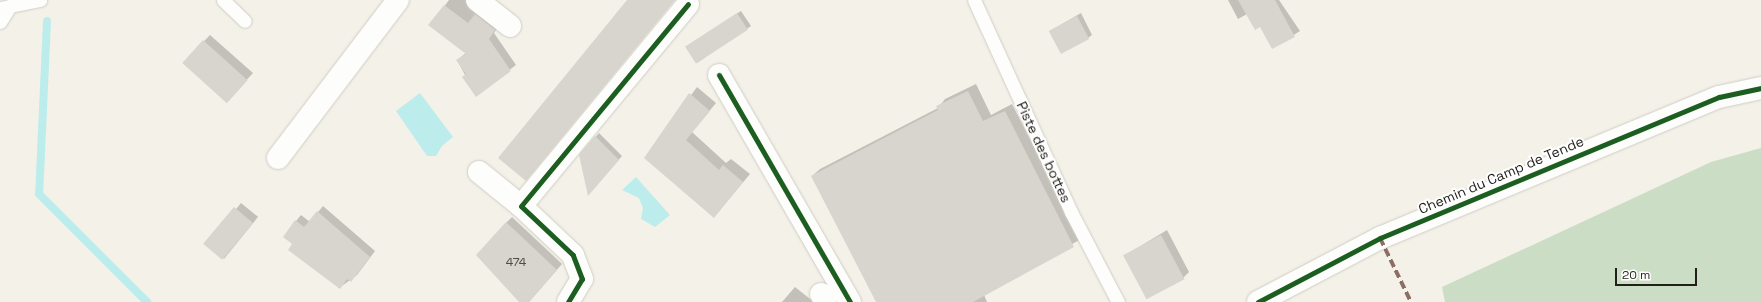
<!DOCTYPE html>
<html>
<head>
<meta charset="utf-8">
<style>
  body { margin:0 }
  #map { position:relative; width:1761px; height:302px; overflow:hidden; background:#f4f1e8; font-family:"Space Grotesk",sans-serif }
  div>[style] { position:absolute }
  .green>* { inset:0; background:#cbdec5 }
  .water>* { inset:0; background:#bcedec }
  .shadow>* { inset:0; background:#0003; transform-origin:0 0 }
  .stream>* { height:8px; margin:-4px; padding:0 4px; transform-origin:4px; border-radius:4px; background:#bcedec }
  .building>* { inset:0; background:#d8d5ce; transform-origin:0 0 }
  .roads { filter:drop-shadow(0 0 1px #d0cdc6) drop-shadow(0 0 1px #d0cdc6) }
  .service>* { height:13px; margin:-6.5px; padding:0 6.5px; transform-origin:6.5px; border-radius:6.5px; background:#fdfdfc }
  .minor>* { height:22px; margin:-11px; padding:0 11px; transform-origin:11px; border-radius:11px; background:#fdfdfc }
  .quiet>* { height:4px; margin-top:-2px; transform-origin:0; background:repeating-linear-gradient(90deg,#8d6e63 0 8px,transparent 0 12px) }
  .cycleway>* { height:5px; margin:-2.5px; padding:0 2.5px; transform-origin:2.5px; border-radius:2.5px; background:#1b5e20 }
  span { translate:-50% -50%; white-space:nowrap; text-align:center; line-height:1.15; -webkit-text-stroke:4px #fff; paint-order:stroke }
  .number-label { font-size:12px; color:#4f4c46 }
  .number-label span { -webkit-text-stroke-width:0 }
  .street-label { font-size:14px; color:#211f19 }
  .scale { position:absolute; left:1615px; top:268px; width:82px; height:18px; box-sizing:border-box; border:2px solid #211f19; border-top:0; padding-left:5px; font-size:12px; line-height:14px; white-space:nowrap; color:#211f19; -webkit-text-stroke:3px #fff; paint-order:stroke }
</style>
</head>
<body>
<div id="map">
  <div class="green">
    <div style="clip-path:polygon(1761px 148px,1761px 302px,1445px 302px,1442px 287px,1711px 162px)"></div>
  </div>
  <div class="water">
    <div style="clip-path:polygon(420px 93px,453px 137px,442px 146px,436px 156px,427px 156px,396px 111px)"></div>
    <div style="clip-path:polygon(636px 177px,670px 215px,655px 227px,641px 219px,643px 208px,639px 198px,622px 190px)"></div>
  </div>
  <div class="shadow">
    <div style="clip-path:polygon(449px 0,473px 0,500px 24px,494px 33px,516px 65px,476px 95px,457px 60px,466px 53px,430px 25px)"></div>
    <div style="clip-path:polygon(1228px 0,1279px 0,1300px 31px,1273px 48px,1260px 26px,1247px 14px,1238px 19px)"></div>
    <div style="clip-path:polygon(741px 11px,751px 26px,697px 63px,690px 44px)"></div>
    <div style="clip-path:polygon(1081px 13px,1092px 35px,1088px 38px,1050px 31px)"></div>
    <div style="clip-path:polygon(210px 35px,253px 73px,233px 95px,183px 63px)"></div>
    <div style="clip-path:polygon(976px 84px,991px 115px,1012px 104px,1081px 239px,984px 295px,987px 302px,877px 302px,812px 176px,820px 169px,938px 108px,945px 99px)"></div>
    <div style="clip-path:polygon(697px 87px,716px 103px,692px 132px,726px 163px,731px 159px,750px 174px,714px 217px,645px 158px)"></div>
    <div style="clip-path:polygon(599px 133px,622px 156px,591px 191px,580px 155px)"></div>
    <div style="left:241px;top:203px;width:22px;height:54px;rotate:39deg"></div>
    <div style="clip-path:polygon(323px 206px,375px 251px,357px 275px,339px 288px,293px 244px,296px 221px,301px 215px,310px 222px)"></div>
    <div style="clip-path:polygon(512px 217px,562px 264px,529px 302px,520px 302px,506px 223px)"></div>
    <div style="clip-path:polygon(1167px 230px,1189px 272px,1183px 278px,1124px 256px)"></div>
    <div style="clip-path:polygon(795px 287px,814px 302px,782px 302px)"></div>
  </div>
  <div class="stream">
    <div style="left:47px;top:21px;width:173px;rotate:92.6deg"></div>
    <div style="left:39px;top:194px;width:153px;rotate:45deg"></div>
  </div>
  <div class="building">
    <div style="clip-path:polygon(627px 0,675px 0,526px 181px,498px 158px)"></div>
    <div style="clip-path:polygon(1238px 0,1275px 0,1295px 37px,1272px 49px,1260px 27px,1255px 30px)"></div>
    <div style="clip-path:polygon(444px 5px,468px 23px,475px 14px,495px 30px,489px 39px,511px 71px,476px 97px,462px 77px,466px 74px,456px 60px,466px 54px,428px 25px)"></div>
    <div style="left:737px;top:13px;width:20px;height:62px;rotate:57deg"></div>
    <div style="left:1077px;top:16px;width:26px;height:32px;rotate:62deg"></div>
    <div style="left:203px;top:40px;width:60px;height:31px;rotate:42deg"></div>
    <div style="clip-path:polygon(968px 91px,983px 121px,1005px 111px,1074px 247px,973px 302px,876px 302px,811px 176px,938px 110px,936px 106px)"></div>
    <div style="clip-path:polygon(689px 93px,710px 111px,686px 140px,719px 170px,723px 165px,743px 182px,714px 218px,644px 158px)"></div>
    <div style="clip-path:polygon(595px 136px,619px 160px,588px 196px,579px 155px)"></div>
    <div style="left:234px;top:207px;width:25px;height:48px;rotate:40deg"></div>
    <div style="clip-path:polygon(317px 211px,370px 257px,351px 282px,347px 279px,340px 289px,288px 250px,292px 244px,283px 237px,295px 220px,304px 227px)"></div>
    <div style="clip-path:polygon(506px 222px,557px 270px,529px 302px,519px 302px,476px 255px)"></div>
    <div style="left:1161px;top:235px;width:50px;height:43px;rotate:62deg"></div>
  </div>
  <div class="roads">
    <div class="service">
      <div style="left:223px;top:0;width:30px;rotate:44deg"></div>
      <div style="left:974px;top:0;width:233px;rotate:65.4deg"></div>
      <div style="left:1071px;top:212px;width:102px;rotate:62.4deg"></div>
      <div style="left:0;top:8px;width:41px;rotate:-11.3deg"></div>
      <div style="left:0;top:22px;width:19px;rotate:-58deg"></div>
    </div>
    <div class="minor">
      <div style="left:477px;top:0;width:42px;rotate:38.2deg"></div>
      <div style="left:719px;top:75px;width:262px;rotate:60deg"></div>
      <div style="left:278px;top:158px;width:198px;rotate:-52.8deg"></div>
      <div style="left:479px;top:172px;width:54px;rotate:39deg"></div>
      <div style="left:821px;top:294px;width:9px;rotate:58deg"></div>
      <div style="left:568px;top:302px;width:27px;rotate:-59deg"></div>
      <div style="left:582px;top:279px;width:26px;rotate:-111deg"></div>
      <div style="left:573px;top:255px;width:71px;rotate:-136.7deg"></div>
      <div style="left:521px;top:206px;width:262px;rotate:-50.4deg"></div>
      <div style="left:1258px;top:302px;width:138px;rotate:-27.7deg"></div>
      <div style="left:1380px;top:238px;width:367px;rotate:-22.6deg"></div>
      <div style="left:1719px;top:97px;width:43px;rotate:-12.1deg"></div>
    </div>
  </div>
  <div class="quiet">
    <div style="left:1380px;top:238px;width:71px;rotate:64.2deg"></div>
  </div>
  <div class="cycleway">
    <div style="left:719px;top:75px;width:262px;rotate:60deg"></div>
    <div style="left:568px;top:302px;width:27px;rotate:-59deg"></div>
    <div style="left:582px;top:279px;width:26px;rotate:-111deg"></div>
    <div style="left:573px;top:255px;width:71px;rotate:-136.7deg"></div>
    <div style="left:521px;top:206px;width:262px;rotate:-50.4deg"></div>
    <div style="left:1258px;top:302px;width:138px;rotate:-27.7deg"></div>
    <div style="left:1380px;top:238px;width:367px;rotate:-22.6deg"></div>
    <div style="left:1719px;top:97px;width:43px;rotate:-12.1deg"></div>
  </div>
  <div class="number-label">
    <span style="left:516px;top:263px">474</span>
  </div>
  <div class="street-label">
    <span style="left:1044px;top:152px;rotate:65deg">Piste des bottes</span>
    <span style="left:1501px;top:175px;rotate:-23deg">Chemin du Camp de Tende</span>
  </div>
  <div class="scale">20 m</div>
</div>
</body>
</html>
